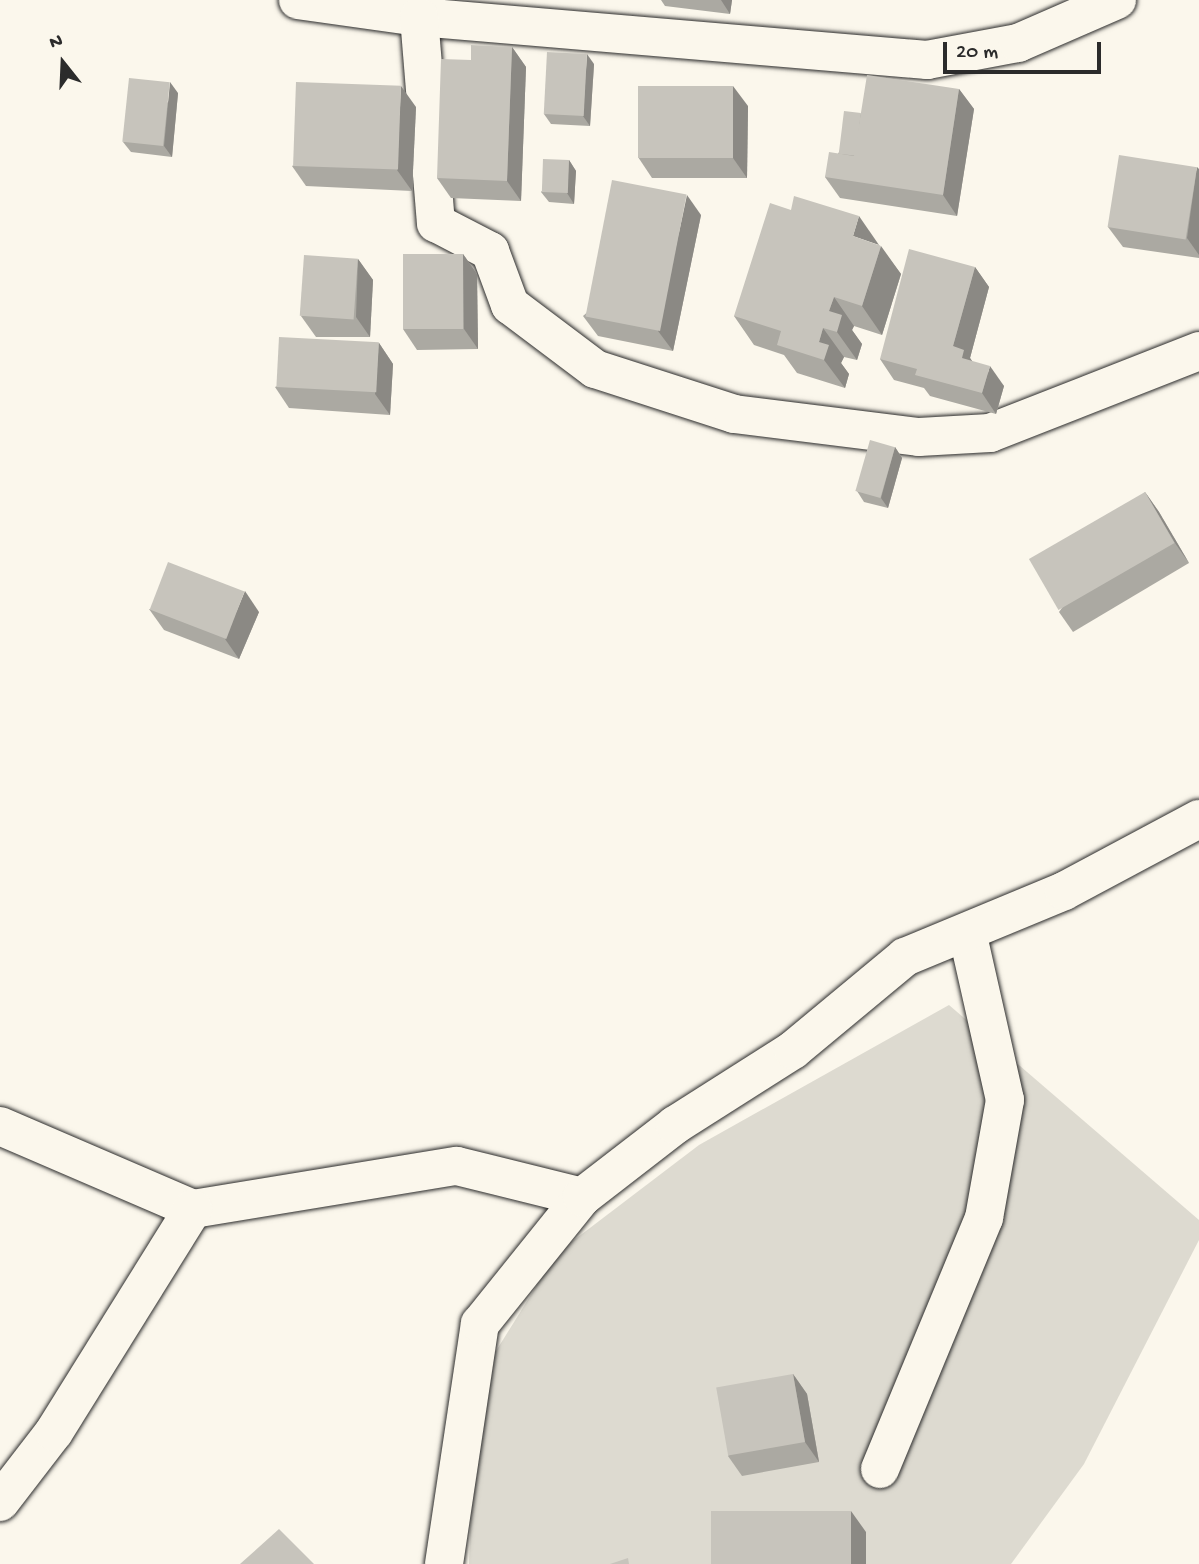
<!DOCTYPE html>
<html>
<head>
<meta charset="utf-8">
<style>
  body { margin:0 }
  #map { position:relative; width:1199px; height:1564px; overflow:hidden; background:#fbf7ec; font-family:"Gochi Hand",sans-serif }
  div>[style] { position:absolute }
  .green>* { inset:0; background:#dddad0 }
  .roads { filter:drop-shadow(0 0 2px #2b2b2b) drop-shadow(0 0 2px #2b2b2b) }
  .street>* { height:38px; margin:-19px; padding:0 19px; transform-origin:19px; border-radius:19px; background:#fbf7ec }
  .wall>* { inset:0; background:#aba9a2 }
  .shaded-wall>* { inset:0; background:#8b8984 }
  .building>* { inset:0; background:#c7c4bc; transform-origin:0 0 }
  span { translate:-50% -50%; white-space:nowrap; text-align:center; line-height:1.15; -webkit-text-stroke:5px #fbf7ec; paint-order:stroke }
  .north { position:absolute; left:28px; top:28px; width:70px; height:70px; -webkit-text-stroke:5px #fbf7ec; paint-order:stroke; rotate:342deg; font-size:19px; font-weight:700; line-height:28px; text-align:center; color:#2b2b2b }
  .north::after { content:''; display:block; margin:auto; width:24px; height:32px; background:#2b2b2b; clip-path:polygon(50% 0,100% 100%,50% 72%,0 100%) }
  .scale { position:absolute; left:943px; top:42px; width:158px; height:32px; box-sizing:border-box; border:4px solid #2b2b2b; border-top:0; padding-left:9px; font-size:21px; line-height:24px; white-space:nowrap; color:#2b2b2b; -webkit-text-stroke:5px #fbf7ec; paint-order:stroke }
</style>
</head>
<body>
<div id="map">
  <div class="green">
    <div style="clip-path:polygon(949px 1005px,1199px 1220px,1199px 1240px,1084px 1464px,1011px 1564px,469px 1564px,472px 1472px,488px 1364px,557px 1253px,699px 1145px)"></div>
  </div>
  <div class="roads">
    <div class="street">
      <div style="left:298px;top:0;width:122px;rotate:8deg"></div>
      <div style="left:419px;top:17px;width:510px;rotate:4.84deg"></div>
      <div style="left:927px;top:60px;width:93px;rotate:-10.6deg"></div>
      <div style="left:1018px;top:43px;width:108px;rotate:-23.5deg"></div>
      <div style="left:419px;top:17px;width:207px;rotate:85.3deg"></div>
      <div style="left:436px;top:223px;width:61px;rotate:27.4deg"></div>
      <div style="left:490px;top:251px;width:58px;rotate:69.7deg"></div>
      <div style="left:510px;top:305px;width:106px;rotate:37deg"></div>
      <div style="left:595px;top:369px;width:146px;rotate:17.9deg"></div>
      <div style="left:734px;top:414px;width:186px;rotate:7.1deg"></div>
      <div style="left:919px;top:437px;width:71px;rotate:-3.2deg"></div>
      <div style="left:990px;top:433px;width:225px;rotate:-21.4deg"></div>
      <div style="left:0;top:1126px;width:210px;rotate:23.3deg"></div>
      <div style="left:193px;top:1209px;width:267px;rotate:-9.3deg"></div>
      <div style="left:457px;top:1166px;width:129px;rotate:13.9deg"></div>
      <div style="left:880px;top:1469px;width:272px;rotate:-67.5deg"></div>
      <div style="left:984px;top:1218px;width:120px;rotate:-79.9deg"></div>
      <div style="left:1005px;top:1100px;width:172px;rotate:-102.7deg"></div>
      <div style="left:0;top:1502px;width:88px;rotate:-52.4deg"></div>
      <div style="left:54px;top:1432px;width:263px;rotate:-58.1deg"></div>
      <div style="left:444px;top:1564px;width:243px;rotate:-81.5deg"></div>
      <div style="left:480px;top:1324px;width:163px;rotate:-51.2deg"></div>
      <div style="left:582px;top:1197px;width:118px;rotate:-37.7deg"></div>
      <div style="left:675px;top:1125px;width:140px;rotate:-32.4deg"></div>
      <div style="left:793px;top:1050px;width:146px;rotate:-39.7deg"></div>
      <div style="left:905px;top:957px;width:172px;rotate:-22.5deg"></div>
      <div style="left:1064px;top:891px;width:153px;rotate:-28.1deg"></div>
    </div>
  </div>
  <div class="wall">
    <div style="clip-path:polygon(661px 0,732px 0,730px 14px,665px 6px)"></div>
    <div style="clip-path:polygon(512px 47px,526px 67px,521px 201px,451px 198px,437px 178px,471px 60px)"></div>
    <div style="clip-path:polygon(594px 64px,590px 126px,551px 124px,544px 114px)"></div>
    <div style="clip-path:polygon(959px 89px,974px 109px,957px 216px,840px 198px,825px 177px,861px 113px)"></div>
    <div style="clip-path:polygon(178px 93px,172px 157px,131px 152px,123px 142px)"></div>
    <div style="clip-path:polygon(748px 106px,747px 178px,652px 178px,638px 157px)"></div>
    <div style="clip-path:polygon(416px 107px,412px 191px,306px 186px,292px 166px)"></div>
    <div style="clip-path:polygon(569px 160px,576px 171px,574px 204px,549px 202px,541px 192px)"></div>
    <div style="clip-path:polygon(1199px 169px,1199px 258px,1123px 247px,1108px 227px)"></div>
    <div style="clip-path:polygon(701px 215px,673px 351px,598px 336px,583px 316px)"></div>
    <div style="clip-path:polygon(879px 245px,901px 274px,882px 335px,854px 326px,852px 330px,862px 344px,857px 360px,844px 357px,841px 363px,849px 374px,845px 388px,797px 373px,784px 355px,754px 345px,734px 316px)"></div>
    <div style="clip-path:polygon(463px 254px,477px 274px,478px 349px,417px 350px,403px 329px)"></div>
    <div style="clip-path:polygon(358px 259px,373px 280px,370px 337px,316px 337px,301px 316px)"></div>
    <div style="clip-path:polygon(975px 267px,989px 287px,970px 358px,972px 361px,1004px 386px,996px 414px,930px 396px,924px 388px,894px 380px,880px 359px)"></div>
    <div style="clip-path:polygon(379px 343px,393px 364px,390px 415px,289px 408px,275px 387px)"></div>
    <div style="clip-path:polygon(895px 447px,902px 458px,888px 508px,864px 502px,857px 491px)"></div>
    <div style="clip-path:polygon(1145px 492px,1159px 512px,1189px 563px,1073px 632px,1059px 612px)"></div>
    <div style="clip-path:polygon(149px 609px,259px 612px,239px 659px,164px 630px)"></div>
    <div style="clip-path:polygon(793px 1374px,807px 1394px,819px 1462px,742px 1476px,728px 1456px)"></div>
  </div>
  <div class="shaded-wall">
    <div style="clip-path:polygon(721px 0,732px 0,730px 14px)"></div>
    <div style="clip-path:polygon(512px 47px,526px 67px,521px 201px,507px 181px)"></div>
    <div style="clip-path:polygon(587px 54px,594px 64px,590px 126px,583px 116px)"></div>
    <div style="clip-path:polygon(170px 82px,178px 93px,172px 157px,164px 146px)"></div>
    <div style="clip-path:polygon(401px 86px,416px 107px,412px 191px,397px 170px)"></div>
    <div style="clip-path:polygon(733px 86px,748px 106px,747px 178px,733px 158px)"></div>
    <div style="clip-path:polygon(959px 89px,974px 109px,957px 216px,943px 195px)"></div>
    <div style="clip-path:polygon(569px 160px,576px 171px,574px 204px,567px 193px)"></div>
    <div style="clip-path:polygon(1197px 167px,1199px 169px,1199px 255px,1187px 238px)"></div>
    <div style="clip-path:polygon(687px 195px,701px 215px,673px 351px,658px 331px)"></div>
    <div style="clip-path:polygon(859px 216px,879px 245px,853px 236px)"></div>
    <div style="clip-path:polygon(881px 246px,901px 274px,882px 335px,862px 306px)"></div>
    <div style="clip-path:polygon(463px 254px,477px 274px,478px 349px,464px 329px)"></div>
    <div style="clip-path:polygon(358px 259px,373px 280px,370px 337px,356px 317px)"></div>
    <div style="clip-path:polygon(975px 267px,989px 287px,970px 358px,979px 371px,967px 367px,953px 346px)"></div>
    <div style="clip-path:polygon(834px 297px,854px 326px,852px 330px,862px 344px,857px 360px,837px 332px,829px 311px)"></div>
    <div style="clip-path:polygon(823px 328px,844px 357px,841px 363px,849px 374px,845px 388px,824px 360px,819px 342px)"></div>
    <div style="clip-path:polygon(379px 343px,393px 364px,390px 415px,375px 394px)"></div>
    <div style="clip-path:polygon(990px 366px,1004px 386px,996px 414px,982px 393px)"></div>
    <div style="clip-path:polygon(895px 447px,902px 458px,888px 508px,881px 498px)"></div>
    <div style="clip-path:polygon(1145px 492px,1159px 512px,1189px 563px,1175px 543px)"></div>
    <div style="clip-path:polygon(245px 591px,259px 612px,239px 659px,225px 639px)"></div>
    <div style="clip-path:polygon(793px 1374px,807px 1394px,819px 1462px,805px 1442px)"></div>
    <div style="clip-path:polygon(851px 1511px,866px 1532px,866px 1564px,851px 1564px)"></div>
  </div>
  <div class="building">
    <div style="clip-path:polygon(471px 45px,512px 47px,507px 181px,437px 178px,441px 59px,471px 60px)"></div>
    <div style="left:547px;top:52px;width:40px;height:62px;rotate:3deg"></div>
    <div style="clip-path:polygon(867px 75px,959px 89px,943px 195px,825px 177px,829px 152px,854px 156px)"></div>
    <div style="left:129px;top:78px;width:41px;height:64px;rotate:6deg"></div>
    <div style="left:296px;top:82px;width:105px;height:84px;rotate:2deg"></div>
    <div style="left:733px;top:86px;width:72px;height:95px;rotate:90deg"></div>
    <div style="left:844px;top:111px;width:17px;height:43px;rotate:7deg"></div>
    <div style="left:1119px;top:155px;width:79px;height:73px;rotate:9deg"></div>
    <div style="left:543px;top:159px;width:26px;height:33px;rotate:2deg"></div>
    <div style="left:612px;top:180px;width:76px;height:139px;rotate:11deg"></div>
    <div style="clip-path:polygon(794px 196px,859px 216px,853px 236px,881px 246px,862px 306px,834px 297px,829px 311px,842px 315px,837px 332px,823px 328px,819px 342px,829px 345px,824px 360px,777px 345px,781px 331px,734px 316px,770px 203px,791px 210px)"></div>
    <div style="clip-path:polygon(909px 249px,975px 267px,953px 346px,964px 350px,962px 358px,990px 366px,982px 393px,915px 375px,917px 369px,880px 359px)"></div>
    <div style="left:403px;top:254px;width:60px;height:75px"></div>
    <div style="left:304px;top:255px;width:54px;height:61px;rotate:4deg"></div>
    <div style="left:279px;top:337px;width:100px;height:50px;rotate:3deg"></div>
    <div style="left:870px;top:440px;width:26px;height:53px;rotate:16deg"></div>
    <div style="left:1145px;top:492px;width:59px;height:134px;rotate:60deg"></div>
    <div style="left:168px;top:562px;width:82px;height:51px;rotate:21deg"></div>
    <div style="left:793px;top:1374px;width:69px;height:78px;rotate:80deg"></div>
    <div style="left:851px;top:1511px;width:53px;height:140px;rotate:90deg"></div>
    <div style="clip-path:polygon(279px 1529px,314px 1564px,240px 1564px)"></div>
    <div style="clip-path:polygon(628px 1558px,629px 1564px,610px 1564px)"></div>
  </div>
  <div class="north">N</div>
  <div class="scale">20 m</div>
</div>
</body>
</html>
